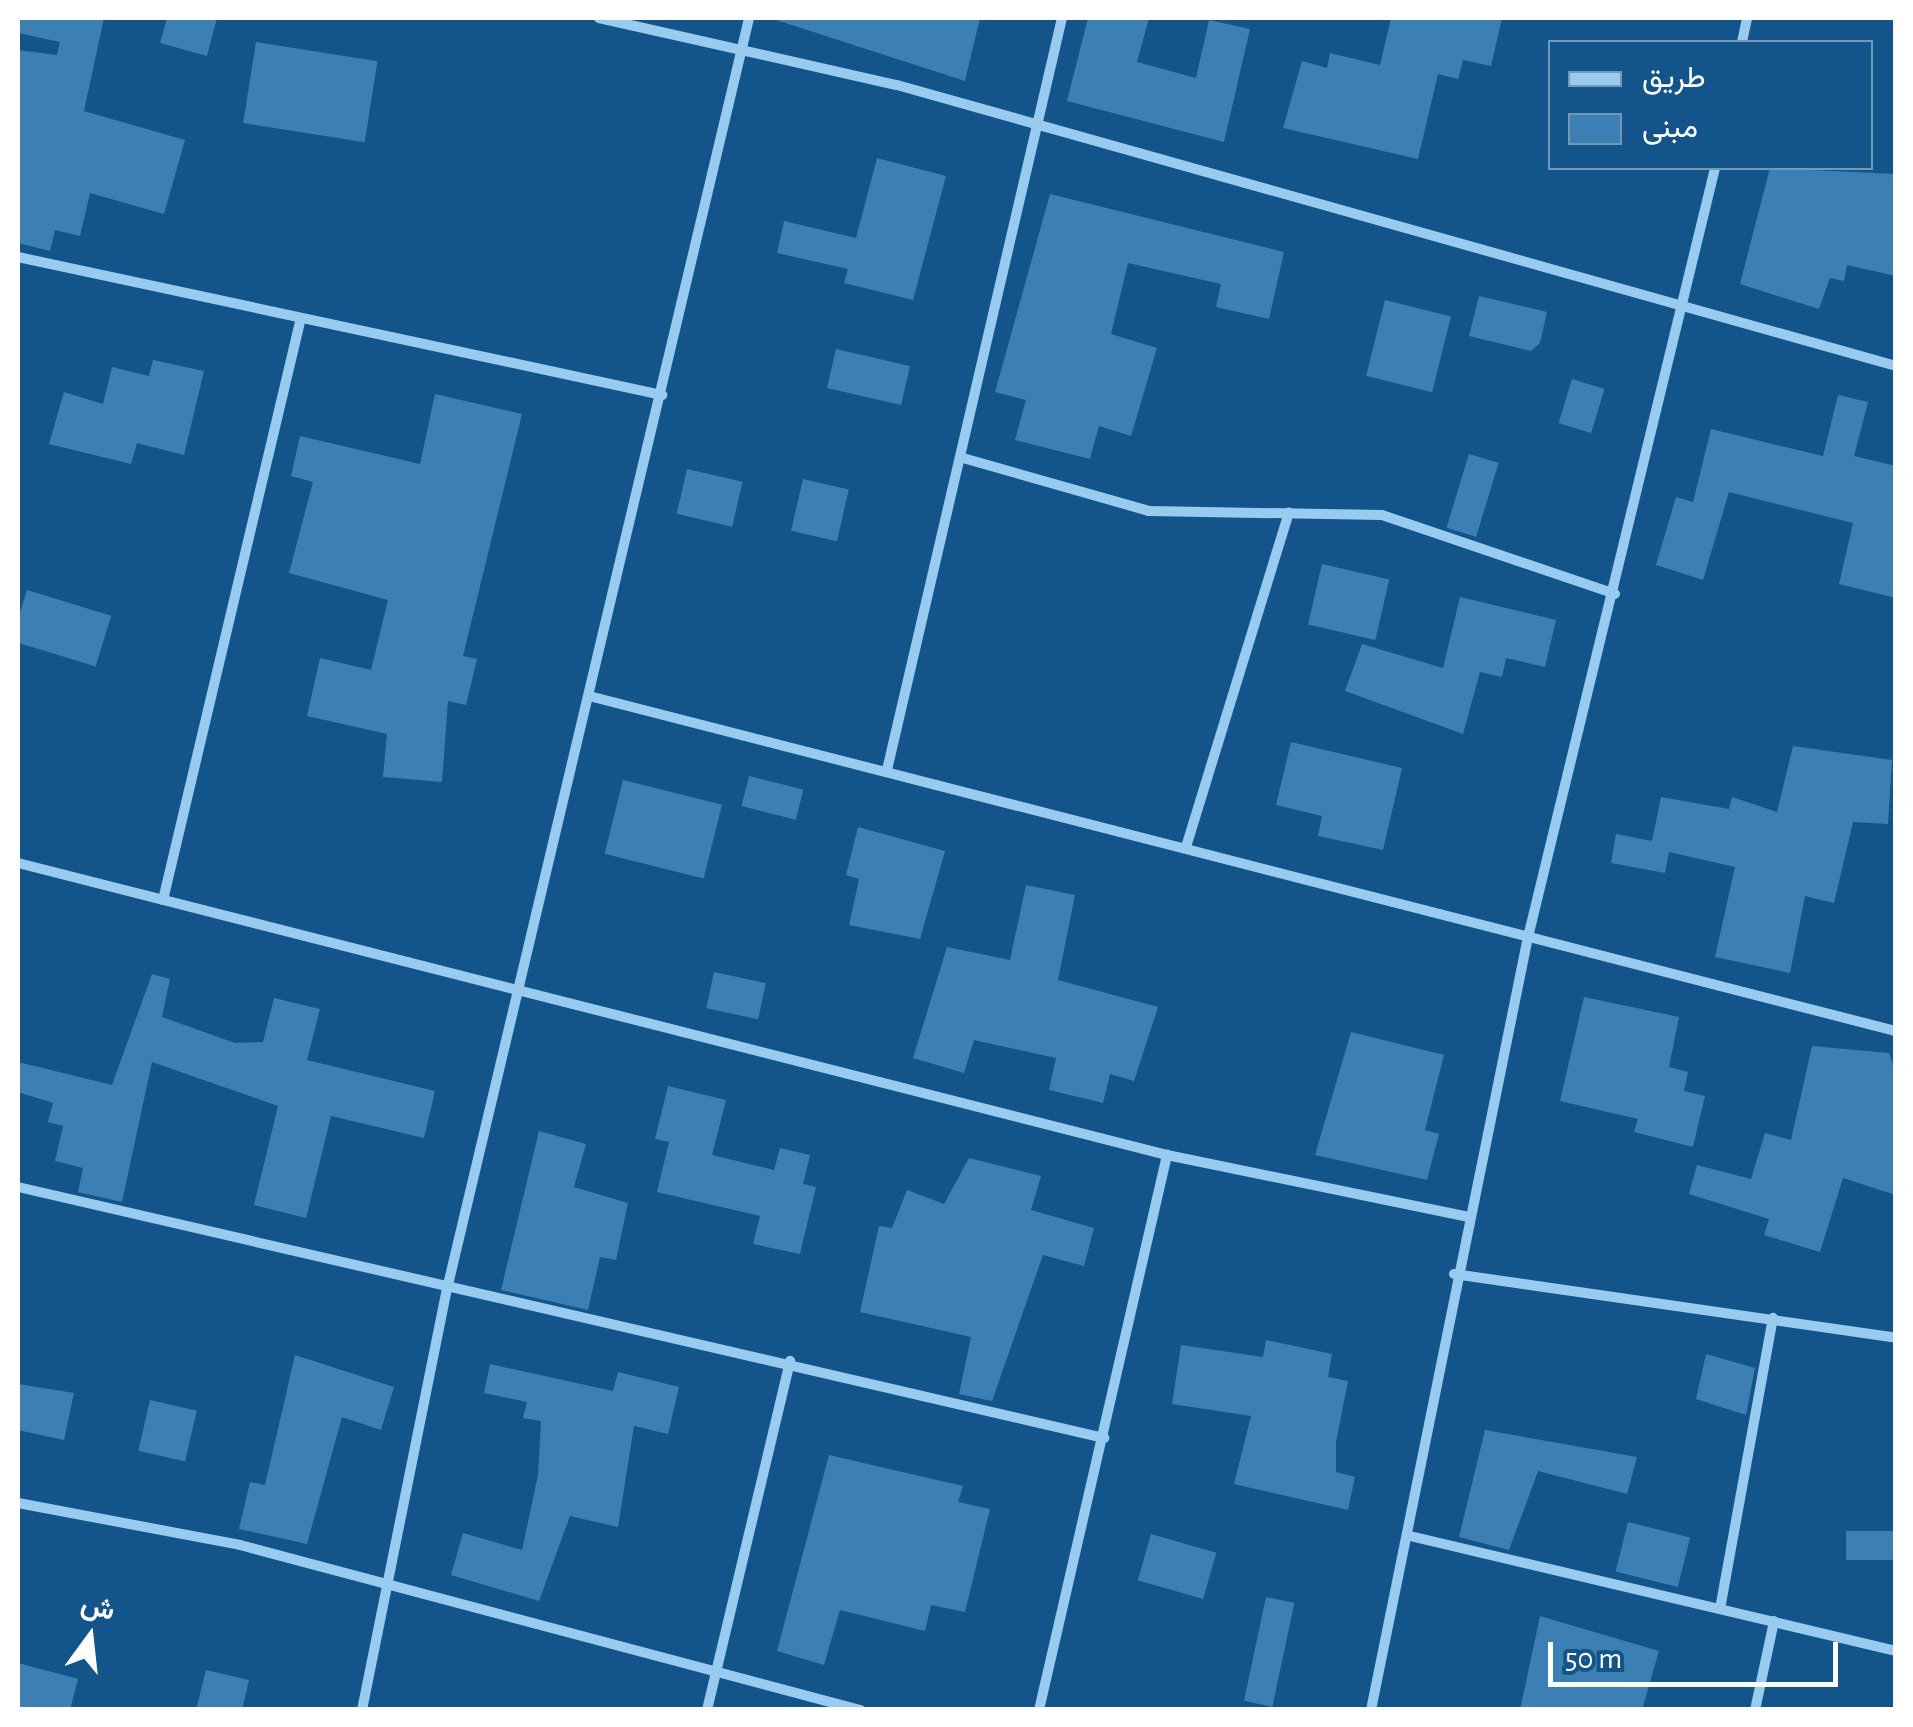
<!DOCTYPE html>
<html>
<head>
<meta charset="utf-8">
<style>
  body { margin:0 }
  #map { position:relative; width:1913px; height:1727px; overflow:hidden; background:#13558a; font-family:"Alegreya Sans",Vazirmatn,sans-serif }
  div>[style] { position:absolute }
  .building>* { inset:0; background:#3c7fb3; transform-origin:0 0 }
  .street>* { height:10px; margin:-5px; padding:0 5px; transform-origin:5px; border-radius:5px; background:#99cbf0 }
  span { translate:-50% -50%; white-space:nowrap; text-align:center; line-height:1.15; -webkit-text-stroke:8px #13558a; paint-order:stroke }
  .frame { position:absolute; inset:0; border:20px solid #fff; pointer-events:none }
  .legend { position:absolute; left:1548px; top:40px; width:325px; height:130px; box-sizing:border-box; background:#13558a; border:2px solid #7199b9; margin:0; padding:12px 18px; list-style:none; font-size:30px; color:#fff }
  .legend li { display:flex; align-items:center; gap:20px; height:50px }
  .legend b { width:50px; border:2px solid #7199b9 }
  .north { position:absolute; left:40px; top:1587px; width:100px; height:100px; -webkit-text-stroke:8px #13558a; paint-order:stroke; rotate:15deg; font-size:28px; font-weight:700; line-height:40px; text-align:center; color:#fff }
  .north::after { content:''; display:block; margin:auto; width:35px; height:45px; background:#fff; clip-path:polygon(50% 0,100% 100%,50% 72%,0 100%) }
  .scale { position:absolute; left:1548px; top:1642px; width:290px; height:45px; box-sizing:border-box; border:5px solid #fff; border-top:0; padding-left:12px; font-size:30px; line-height:35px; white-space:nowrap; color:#fff; -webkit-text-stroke:8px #13558a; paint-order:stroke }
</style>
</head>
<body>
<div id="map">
  <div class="building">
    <div style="clip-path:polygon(18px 18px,104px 18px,84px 111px,185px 140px,164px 214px,90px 193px,80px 236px,55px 230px,50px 251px,18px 243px,18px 50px,57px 55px,60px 42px,18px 33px)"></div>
    <div style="clip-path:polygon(167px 18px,217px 18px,207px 56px,160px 43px)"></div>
    <div style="clip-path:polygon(770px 18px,980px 18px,965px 81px)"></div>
    <div style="clip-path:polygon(1088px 18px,1149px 18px,1137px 62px,1196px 78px,1209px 20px,1250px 29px,1224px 142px,1067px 101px)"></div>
    <div style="clip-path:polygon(1391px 18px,1502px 18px,1491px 66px,1463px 60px,1458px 79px,1438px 74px,1418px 159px,1283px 128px,1302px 61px,1327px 68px,1330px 53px,1380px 65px)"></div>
    <div style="left:256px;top:42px;width:123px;height:82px;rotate:9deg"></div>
    <div style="clip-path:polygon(877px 158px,946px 176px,913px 300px,844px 283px,848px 269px,777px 253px,784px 221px,856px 238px)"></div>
    <div style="clip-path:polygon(1770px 168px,1896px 174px,1896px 276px,1847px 265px,1844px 281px,1830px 278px,1819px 309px,1740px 284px)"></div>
    <div style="clip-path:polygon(1050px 194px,1284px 252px,1269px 319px,1216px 307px,1221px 284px,1128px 263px,1111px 334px,1157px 348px,1131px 436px,1099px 426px,1090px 459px,1015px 440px,1026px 400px,995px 392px)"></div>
    <div style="clip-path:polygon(1479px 296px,1547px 312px,1540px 343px,1531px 351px,1469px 336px)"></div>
    <div style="left:1385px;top:300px;width:68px;height:78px;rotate:14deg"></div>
    <div style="left:836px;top:349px;width:76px;height:40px;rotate:13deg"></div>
    <div style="clip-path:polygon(153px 360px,204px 371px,184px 455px,137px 443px,131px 464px,49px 444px,64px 392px,103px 404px,112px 367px,149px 376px)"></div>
    <div style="left:1572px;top:379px;width:34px;height:46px;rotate:17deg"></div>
    <div style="clip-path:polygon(435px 394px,522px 414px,463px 656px,477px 659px,466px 705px,448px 701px,442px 782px,383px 777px,387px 734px,307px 716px,320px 658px,371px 670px,388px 600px,289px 573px,313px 482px,291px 476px,300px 436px,420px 464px)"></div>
    <div style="clip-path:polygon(1838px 395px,1868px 402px,1854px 456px,1896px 466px,1896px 598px,1839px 584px,1853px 523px,1729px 492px,1703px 580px,1656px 565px,1676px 497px,1693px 502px,1711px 429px,1823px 456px)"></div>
    <div style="left:1469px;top:454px;width:31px;height:77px;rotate:17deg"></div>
    <div style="left:687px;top:469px;width:57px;height:46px;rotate:13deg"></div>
    <div style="left:803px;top:479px;width:47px;height:53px;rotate:13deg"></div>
    <div style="left:1322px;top:564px;width:69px;height:62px;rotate:13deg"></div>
    <div style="left:27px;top:590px;width:88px;height:53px;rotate:17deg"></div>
    <div style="clip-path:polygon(1460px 597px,1556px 620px,1545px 667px,1506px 658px,1502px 677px,1480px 672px,1463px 734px,1345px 691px,1362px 644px,1443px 668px)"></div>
    <div style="clip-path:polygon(1291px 742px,1402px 768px,1383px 850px,1318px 836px,1322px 816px,1276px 805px)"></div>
    <div style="clip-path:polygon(1793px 746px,1892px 760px,1888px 824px,1853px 822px,1834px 903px,1805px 896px,1790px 973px,1715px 957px,1735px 867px,1669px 852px,1665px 873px,1611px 863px,1616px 834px,1652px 841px,1661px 797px,1729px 809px,1732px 797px,1777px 812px)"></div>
    <div style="left:749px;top:776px;width:56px;height:31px;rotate:14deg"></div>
    <div style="left:623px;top:780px;width:102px;height:76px;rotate:14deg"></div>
    <div style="clip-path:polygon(858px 827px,945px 851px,920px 939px,849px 925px,859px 879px,846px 875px)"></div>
    <div style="clip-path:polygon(1026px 885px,1075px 895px,1058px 980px,1158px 1007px,1134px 1081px,1110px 1074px,1103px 1103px,1049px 1090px,1056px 1058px,974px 1040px,964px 1073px,913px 1058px,947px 947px,1010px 960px)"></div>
    <div style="left:714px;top:972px;width:53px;height:37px;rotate:12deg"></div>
    <div style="clip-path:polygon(152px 974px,170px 979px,162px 1017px,235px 1043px,263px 1042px,274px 998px,320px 1009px,307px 1060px,435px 1091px,424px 1138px,331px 1116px,306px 1218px,254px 1205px,278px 1106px,152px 1062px,122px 1202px,78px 1192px,83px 1168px,55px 1161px,63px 1126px,48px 1122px,53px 1103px,18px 1092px,18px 1062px,112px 1085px)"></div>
    <div style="clip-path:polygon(1584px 997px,1679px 1017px,1669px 1067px,1688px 1072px,1684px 1091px,1705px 1096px,1693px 1147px,1634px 1132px,1638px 1119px,1560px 1101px)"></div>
    <div style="clip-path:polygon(1351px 1032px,1444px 1055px,1425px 1130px,1439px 1134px,1427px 1180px,1315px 1155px)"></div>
    <div style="clip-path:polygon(1812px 1046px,1889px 1053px,1896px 1073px,1896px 1195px,1843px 1178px,1820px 1252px,1764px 1235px,1769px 1219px,1689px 1194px,1697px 1165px,1751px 1179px,1765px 1133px,1791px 1140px)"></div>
    <div style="clip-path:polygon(668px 1086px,726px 1100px,712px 1155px,774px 1170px,780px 1148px,810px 1155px,803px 1184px,816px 1187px,800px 1254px,753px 1244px,760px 1216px,657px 1192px,669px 1142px,655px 1139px)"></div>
    <div style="clip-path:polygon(539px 1131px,586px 1144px,574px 1187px,628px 1203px,616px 1260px,600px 1257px,588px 1310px,501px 1290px)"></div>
    <div style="clip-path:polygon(969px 1158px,1041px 1176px,1031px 1210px,1094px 1228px,1084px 1266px,1043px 1255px,992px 1401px,959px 1394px,971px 1337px,860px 1312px,879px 1226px,892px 1228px,907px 1190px,944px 1204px)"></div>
    <div style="clip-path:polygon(1266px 1340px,1332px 1354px,1328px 1377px,1348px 1381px,1336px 1442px,1336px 1472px,1355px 1477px,1348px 1510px,1234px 1484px,1251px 1416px,1172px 1404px,1181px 1345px,1263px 1357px)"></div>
    <div style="clip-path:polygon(1706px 1354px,1755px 1368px,1746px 1415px,1696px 1399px)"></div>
    <div style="clip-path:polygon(295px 1355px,394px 1387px,381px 1430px,342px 1417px,307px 1544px,239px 1529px,250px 1482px,265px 1485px)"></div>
    <div style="clip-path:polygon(490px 1364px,613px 1391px,618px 1372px,679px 1387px,668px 1434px,634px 1426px,618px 1527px,570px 1516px,539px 1601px,451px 1575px,463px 1533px,522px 1550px,538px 1475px,541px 1421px,523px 1418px,527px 1402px,484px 1393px)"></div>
    <div style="clip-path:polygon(18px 1384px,74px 1393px,64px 1440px,18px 1430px)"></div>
    <div style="left:150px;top:1400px;width:48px;height:52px;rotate:13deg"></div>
    <div style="clip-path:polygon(1485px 1430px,1637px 1457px,1627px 1494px,1538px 1471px,1509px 1550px,1459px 1537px)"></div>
    <div style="clip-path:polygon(829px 1455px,963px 1486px,958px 1502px,990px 1509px,965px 1612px,931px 1605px,925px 1631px,840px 1610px,824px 1665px,777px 1651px)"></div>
    <div style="left:1628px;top:1522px;width:64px;height:51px;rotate:14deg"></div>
    <div style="left:1846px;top:1531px;width:50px;height:29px"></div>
    <div style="left:1151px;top:1534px;width:68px;height:48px;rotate:16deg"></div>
    <div style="left:1266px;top:1597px;width:29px;height:106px;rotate:12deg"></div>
    <div style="clip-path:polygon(1540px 1616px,1659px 1651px,1642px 1710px,1520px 1710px)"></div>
    <div style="clip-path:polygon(18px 1663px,78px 1679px,70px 1710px,18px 1710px)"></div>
    <div style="clip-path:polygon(206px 1670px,249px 1680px,242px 1710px,196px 1710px)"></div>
  </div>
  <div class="street">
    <div style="left:599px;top:18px;width:305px;rotate:12.7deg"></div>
    <div style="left:897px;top:85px;width:1038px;rotate:15.71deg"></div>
    <div style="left:1742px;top:42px;width:25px;rotate:-78deg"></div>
    <div style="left:18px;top:257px;width:659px;rotate:12.09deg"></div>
    <div style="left:963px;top:458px;width:193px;rotate:15.9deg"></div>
    <div style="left:1149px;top:511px;width:233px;rotate:1deg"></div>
    <div style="left:1382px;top:515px;width:246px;rotate:18.7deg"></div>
    <div style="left:593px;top:697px;width:1345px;rotate:14.38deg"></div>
    <div style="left:887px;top:770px;width:772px;rotate:-76.9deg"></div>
    <div style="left:1186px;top:847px;width:350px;rotate:-72.9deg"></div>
    <div style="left:18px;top:863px;width:1186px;rotate:14.26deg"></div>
    <div style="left:1167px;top:1155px;width:307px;rotate:11.6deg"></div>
    <div style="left:163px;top:900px;width:594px;rotate:-76.67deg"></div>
    <div style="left:18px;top:1187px;width:1115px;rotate:13.01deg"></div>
    <div style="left:1454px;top:1274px;width:447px;rotate:8.2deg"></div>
    <div style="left:18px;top:1503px;width:226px;rotate:10.7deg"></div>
    <div style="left:240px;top:1545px;width:642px;rotate:14.9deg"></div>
    <div style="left:1410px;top:1536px;width:499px;rotate:13.3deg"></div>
    <div style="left:1720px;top:1609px;width:296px;rotate:-79.7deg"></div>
    <div style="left:362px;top:1710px;width:429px;rotate:-78.6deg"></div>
    <div style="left:447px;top:1289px;width:1306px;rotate:-76.63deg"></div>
    <div style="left:707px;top:1710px;width:359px;rotate:-76.6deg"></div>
    <div style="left:1039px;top:1710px;width:570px;rotate:-77.01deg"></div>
    <div style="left:1371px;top:1710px;width:789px;rotate:-78.52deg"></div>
    <div style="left:1528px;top:937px;width:791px;rotate:-76.33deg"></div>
    <div style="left:1755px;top:1710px;width:91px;rotate:-77.9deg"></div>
  </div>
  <div class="frame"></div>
  <ul class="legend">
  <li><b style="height:12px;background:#99cbf0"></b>طريق</li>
  <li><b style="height:28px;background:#3c7fb3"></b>مبنى</li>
  </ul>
  <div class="north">ش</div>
  <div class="scale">50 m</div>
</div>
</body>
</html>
